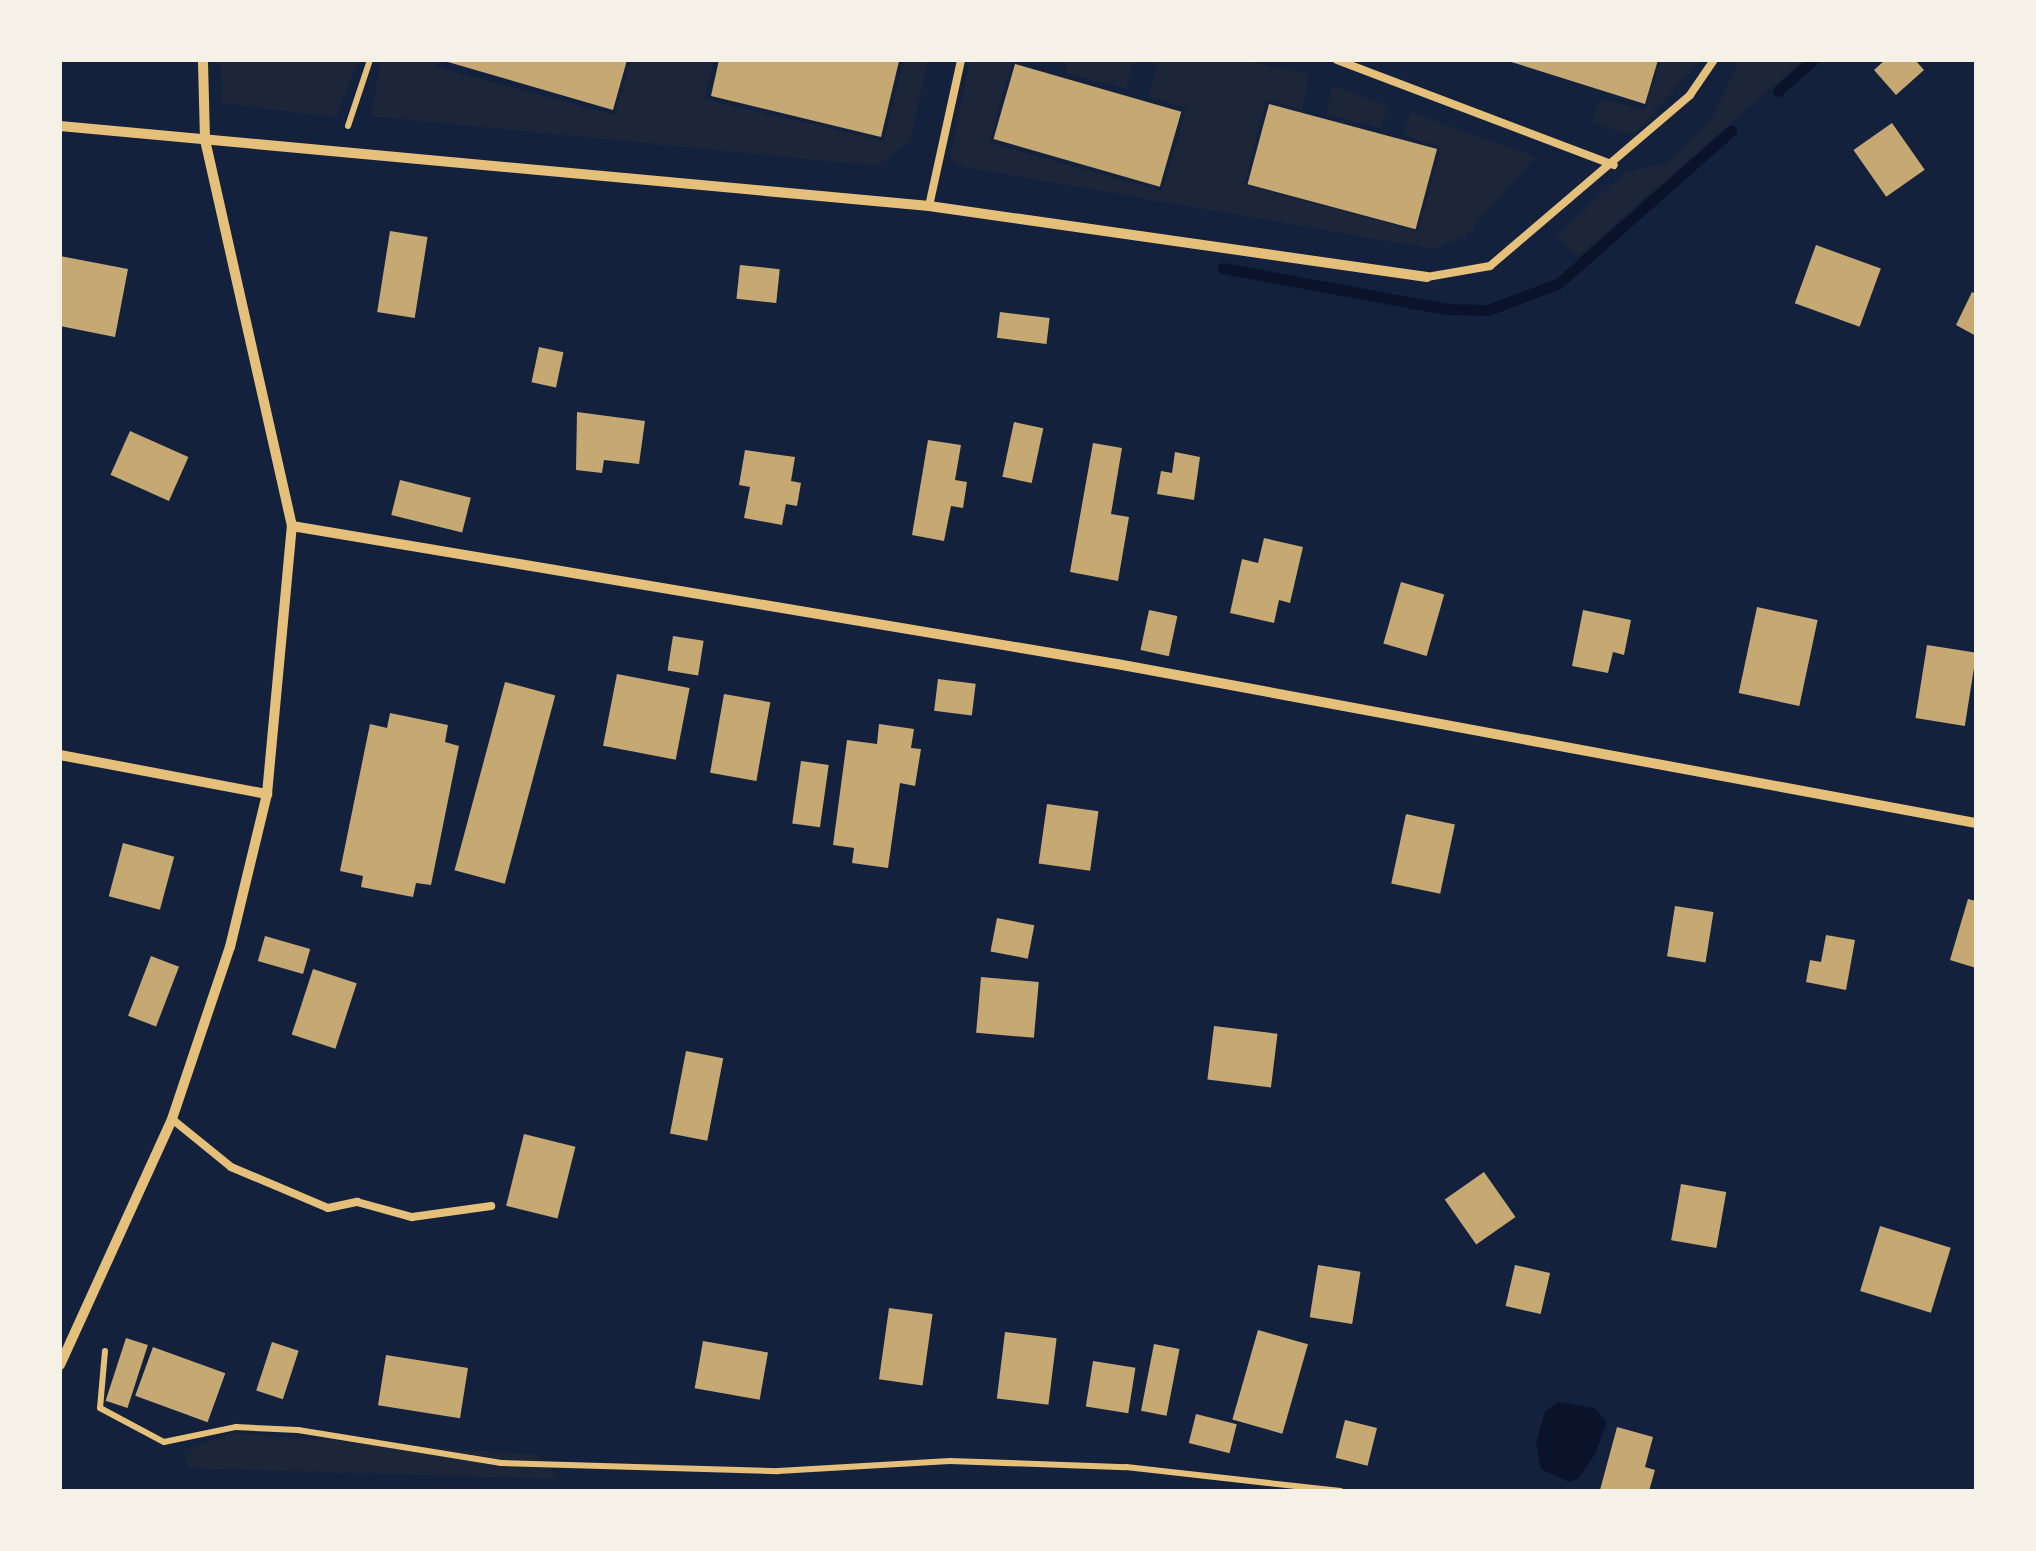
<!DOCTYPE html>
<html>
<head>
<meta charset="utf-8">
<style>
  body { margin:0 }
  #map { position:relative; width:2036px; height:1551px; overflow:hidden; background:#14213d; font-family:Literata,serif }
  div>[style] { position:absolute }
  .green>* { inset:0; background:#1d2539 }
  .water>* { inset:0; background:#0b132b }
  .stream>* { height:11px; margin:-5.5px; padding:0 5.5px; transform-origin:5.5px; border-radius:5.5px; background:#0b132b }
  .building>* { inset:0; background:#c6a872; transform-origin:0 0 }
  .path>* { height:6px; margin:-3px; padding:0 3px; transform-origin:3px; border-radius:3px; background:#e5c07b }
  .service>* { height:8px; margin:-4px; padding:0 4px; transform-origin:4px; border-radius:4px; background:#e5c07b }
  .minor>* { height:10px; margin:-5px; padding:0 5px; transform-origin:5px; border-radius:5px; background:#e5c07b }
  span { translate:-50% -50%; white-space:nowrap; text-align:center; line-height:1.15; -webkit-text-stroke:10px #f6f1e7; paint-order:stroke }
  .frame { position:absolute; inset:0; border:62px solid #f6f1e7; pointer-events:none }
</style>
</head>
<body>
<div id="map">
  <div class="green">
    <div style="clip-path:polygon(220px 60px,358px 60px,336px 118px,223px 103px)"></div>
    <div style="clip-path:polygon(381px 60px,435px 60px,436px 67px,615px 115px,631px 60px,714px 60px,704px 99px,884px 141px,904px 60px,928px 60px,910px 141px,877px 166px,371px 116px)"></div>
    <div style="clip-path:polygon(970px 60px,1012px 60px,989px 143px,1162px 191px,1187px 108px,1149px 97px,1158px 60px,1242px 60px,1309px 74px,1302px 110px,1266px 100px,1244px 185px,1418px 231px,1441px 147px,1403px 135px,1411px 112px,1536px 157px,1465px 236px,1433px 249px,959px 166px,950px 156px)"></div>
    <div style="clip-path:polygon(1068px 60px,1133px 60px,1126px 89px,1066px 73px)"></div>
    <div style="clip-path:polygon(1661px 60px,1701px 60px,1633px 135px,1591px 123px,1600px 99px,1645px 110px)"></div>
    <div style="clip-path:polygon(1740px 60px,1803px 60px,1577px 257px,1557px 236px,1625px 172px,1666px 163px,1711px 120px)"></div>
    <div style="clip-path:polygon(1332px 85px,1388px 106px,1381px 129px,1326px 114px)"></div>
    <div style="clip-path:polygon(231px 1433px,539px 1455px,560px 1479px,189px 1468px,183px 1451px)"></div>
  </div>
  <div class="water">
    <div style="clip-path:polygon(1558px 1402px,1594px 1408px,1607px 1422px,1595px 1454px,1579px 1478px,1569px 1482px,1541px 1469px,1536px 1444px,1545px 1411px)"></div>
  </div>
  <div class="stream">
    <div style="left:1778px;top:91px;width:47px;rotate:-41.5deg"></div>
    <div style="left:1223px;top:268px;width:227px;rotate:10.4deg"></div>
    <div style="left:1446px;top:309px;width:42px;rotate:1.4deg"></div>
    <div style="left:1488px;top:310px;width:76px;rotate:-20.8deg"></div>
    <div style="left:1559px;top:283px;width:230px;rotate:-41.5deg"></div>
  </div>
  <div class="building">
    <div style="clip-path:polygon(441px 60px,627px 60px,613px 110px)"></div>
    <div style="clip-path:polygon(719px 60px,895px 60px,899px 61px,881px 137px,711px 96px)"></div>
    <div style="clip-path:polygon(1505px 60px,1658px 60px,1645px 104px)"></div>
    <div style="clip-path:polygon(1885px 60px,1915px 60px,1924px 70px,1896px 95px,1874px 70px)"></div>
    <div style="left:1015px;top:64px;width:173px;height:78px;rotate:16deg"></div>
    <div style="left:1269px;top:104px;width:174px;height:83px;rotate:15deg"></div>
    <div style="left:1892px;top:123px;width:57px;height:47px;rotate:55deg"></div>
    <div style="left:390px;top:231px;width:38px;height:82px;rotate:9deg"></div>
    <div style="left:1816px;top:245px;width:69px;height:62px;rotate:20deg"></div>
    <div style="clip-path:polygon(60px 256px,128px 269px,115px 337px,60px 326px)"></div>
    <div style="left:740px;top:265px;width:40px;height:34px;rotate:6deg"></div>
    <div style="clip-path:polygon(1972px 292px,1976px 294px,1976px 336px,1956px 325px)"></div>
    <div style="left:1000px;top:312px;width:50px;height:26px;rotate:7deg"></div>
    <div style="left:539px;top:347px;width:25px;height:36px;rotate:12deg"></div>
    <div style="clip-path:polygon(577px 412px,645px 421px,639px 464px,604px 460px,602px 473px,576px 470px)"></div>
    <div style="left:1014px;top:422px;width:30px;height:56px;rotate:12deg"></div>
    <div style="left:130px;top:431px;width:64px;height:48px;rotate:24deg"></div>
    <div style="clip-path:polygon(928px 440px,961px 445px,955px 480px,967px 482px,963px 508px,951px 506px,944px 541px,912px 535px)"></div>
    <div style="clip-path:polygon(1093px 443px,1122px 448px,1111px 514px,1129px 517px,1118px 581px,1070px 572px)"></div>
    <div style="clip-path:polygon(745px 450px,795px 457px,791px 481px,801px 483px,797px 506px,786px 504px,782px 525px,744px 518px,750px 487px,739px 485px)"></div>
    <div style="clip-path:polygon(1175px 452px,1200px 457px,1194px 500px,1157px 494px,1161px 471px,1172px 473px)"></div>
    <div style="left:400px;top:480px;width:73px;height:36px;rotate:14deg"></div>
    <div style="clip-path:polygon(1264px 538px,1303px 547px,1290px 603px,1279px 600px,1274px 623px,1230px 613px,1242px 559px,1258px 563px)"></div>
    <div style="left:1401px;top:582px;width:45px;height:64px;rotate:16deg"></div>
    <div style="left:1757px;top:607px;width:62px;height:88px;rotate:12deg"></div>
    <div style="left:1149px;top:610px;width:29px;height:41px;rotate:12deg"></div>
    <div style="clip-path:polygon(1583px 610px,1631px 620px,1624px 655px,1613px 652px,1608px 673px,1572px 666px)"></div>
    <div style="left:673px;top:636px;width:31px;height:35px;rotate:9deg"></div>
    <div style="left:1927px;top:645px;width:50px;height:74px;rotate:9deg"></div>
    <div style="left:617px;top:674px;width:74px;height:73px;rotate:11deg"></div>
    <div style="left:938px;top:679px;width:38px;height:32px;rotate:7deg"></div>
    <div style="left:505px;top:682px;width:52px;height:195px;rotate:15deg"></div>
    <div style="left:724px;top:694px;width:47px;height:80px;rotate:10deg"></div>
    <div style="clip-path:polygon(390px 713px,448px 725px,445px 742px,459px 746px,431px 885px,416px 883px,413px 897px,361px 887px,363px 876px,340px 871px,370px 724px,387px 728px)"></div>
    <div style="clip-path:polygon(879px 724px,914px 729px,911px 748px,921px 749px,915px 786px,900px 783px,888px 868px,852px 863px,854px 848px,833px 845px,847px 740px,877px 744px)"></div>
    <div style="left:801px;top:761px;width:28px;height:63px;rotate:8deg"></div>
    <div style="left:1047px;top:804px;width:52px;height:60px;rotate:8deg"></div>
    <div style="left:1406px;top:814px;width:50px;height:71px;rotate:12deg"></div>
    <div style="left:123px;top:843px;width:53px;height:55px;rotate:15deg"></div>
    <div style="clip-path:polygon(1968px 899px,1976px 901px,1976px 968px,1950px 960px)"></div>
    <div style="left:1675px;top:906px;width:39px;height:51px;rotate:9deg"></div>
    <div style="left:997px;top:918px;width:38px;height:34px;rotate:11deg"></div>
    <div style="clip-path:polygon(1826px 935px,1855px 940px,1846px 990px,1806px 982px,1810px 960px,1821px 962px)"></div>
    <div style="left:265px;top:936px;width:47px;height:26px;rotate:16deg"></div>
    <div style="left:151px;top:956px;width:30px;height:64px;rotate:21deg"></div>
    <div style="left:313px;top:969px;width:46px;height:69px;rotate:18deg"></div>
    <div style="left:981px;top:977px;width:58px;height:56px;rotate:5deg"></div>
    <div style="left:1214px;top:1026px;width:64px;height:54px;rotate:7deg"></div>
    <div style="left:686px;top:1051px;width:38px;height:84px;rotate:11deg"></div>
    <div style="left:524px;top:1134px;width:53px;height:74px;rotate:14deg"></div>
    <div style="left:1484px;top:1172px;width:55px;height:48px;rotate:55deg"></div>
    <div style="left:1681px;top:1184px;width:46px;height:57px;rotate:10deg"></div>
    <div style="left:1880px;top:1226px;width:74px;height:68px;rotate:17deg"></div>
    <div style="left:1318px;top:1265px;width:43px;height:53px;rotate:9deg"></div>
    <div style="left:1515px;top:1265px;width:36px;height:42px;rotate:13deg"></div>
    <div style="left:889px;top:1308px;width:44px;height:72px;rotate:8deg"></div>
    <div style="left:1258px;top:1330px;width:52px;height:93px;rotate:16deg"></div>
    <div style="left:1005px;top:1332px;width:52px;height:67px;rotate:7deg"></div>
    <div style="left:126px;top:1338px;width:23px;height:66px;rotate:18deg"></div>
    <div style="left:703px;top:1341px;width:66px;height:48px;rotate:10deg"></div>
    <div style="left:272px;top:1342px;width:28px;height:51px;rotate:18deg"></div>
    <div style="left:1154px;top:1344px;width:26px;height:68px;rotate:11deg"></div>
    <div style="left:153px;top:1347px;width:77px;height:52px;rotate:20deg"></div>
    <div style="left:386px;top:1355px;width:83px;height:51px;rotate:9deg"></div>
    <div style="left:1093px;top:1361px;width:43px;height:46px;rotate:9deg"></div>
    <div style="left:1196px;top:1414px;width:42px;height:30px;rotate:14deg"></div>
    <div style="left:1345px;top:1420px;width:33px;height:39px;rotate:14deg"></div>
    <div style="clip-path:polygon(1617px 1427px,1653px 1437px,1645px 1467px,1655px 1470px,1649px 1491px,1600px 1490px)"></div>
  </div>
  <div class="path">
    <div style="left:348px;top:126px;width:70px;rotate:-71.6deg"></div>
    <div style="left:105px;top:1351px;width:57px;rotate:95deg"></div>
    <div style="left:100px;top:1408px;width:72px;rotate:28deg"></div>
    <div style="left:164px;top:1442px;width:74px;rotate:-11.8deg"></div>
    <div style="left:236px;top:1427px;width:62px;rotate:2.8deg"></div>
    <div style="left:298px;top:1430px;width:206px;rotate:9.2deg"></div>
    <div style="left:501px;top:1463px;width:277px;rotate:1.7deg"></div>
    <div style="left:778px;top:1471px;width:172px;rotate:-3.3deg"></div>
    <div style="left:950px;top:1461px;width:176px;rotate:2deg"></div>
    <div style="left:1126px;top:1467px;width:216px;rotate:6.4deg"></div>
  </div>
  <div class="service">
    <div style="left:1337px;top:60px;width:296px;rotate:20.8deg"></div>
    <div style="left:929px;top:206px;width:149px;rotate:-77.6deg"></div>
    <div style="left:1427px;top:277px;width:64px;rotate:-9.9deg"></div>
    <div style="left:1490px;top:266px;width:263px;rotate:-40.5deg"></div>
    <div style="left:1690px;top:95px;width:42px;rotate:-55.6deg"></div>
    <div style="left:172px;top:1119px;width:76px;rotate:39.1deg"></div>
    <div style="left:231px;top:1167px;width:105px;rotate:22.9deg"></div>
    <div style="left:328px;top:1208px;width:30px;rotate:-12deg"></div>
    <div style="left:357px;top:1202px;width:57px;rotate:15.3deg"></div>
    <div style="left:412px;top:1217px;width:80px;rotate:-7.9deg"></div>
  </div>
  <div class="minor">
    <div style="left:60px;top:126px;width:873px;rotate:5.26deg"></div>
    <div style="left:929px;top:206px;width:503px;rotate:8.11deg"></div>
    <div style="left:292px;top:526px;width:836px;rotate:9.5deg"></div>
    <div style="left:1117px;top:664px;width:874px;rotate:10.49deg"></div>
    <div style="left:60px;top:755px;width:211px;rotate:10.7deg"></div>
    <div style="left:60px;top:1365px;width:270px;rotate:-65.5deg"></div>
    <div style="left:172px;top:1119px;width:182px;rotate:-71.4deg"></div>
    <div style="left:230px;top:947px;width:157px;rotate:-76.4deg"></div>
    <div style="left:267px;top:794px;width:269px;rotate:-84.7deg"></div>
    <div style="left:292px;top:526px;width:397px;rotate:-102.7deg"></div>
    <div style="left:205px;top:139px;width:79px;rotate:-91.5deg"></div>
  </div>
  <div class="frame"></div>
</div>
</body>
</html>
